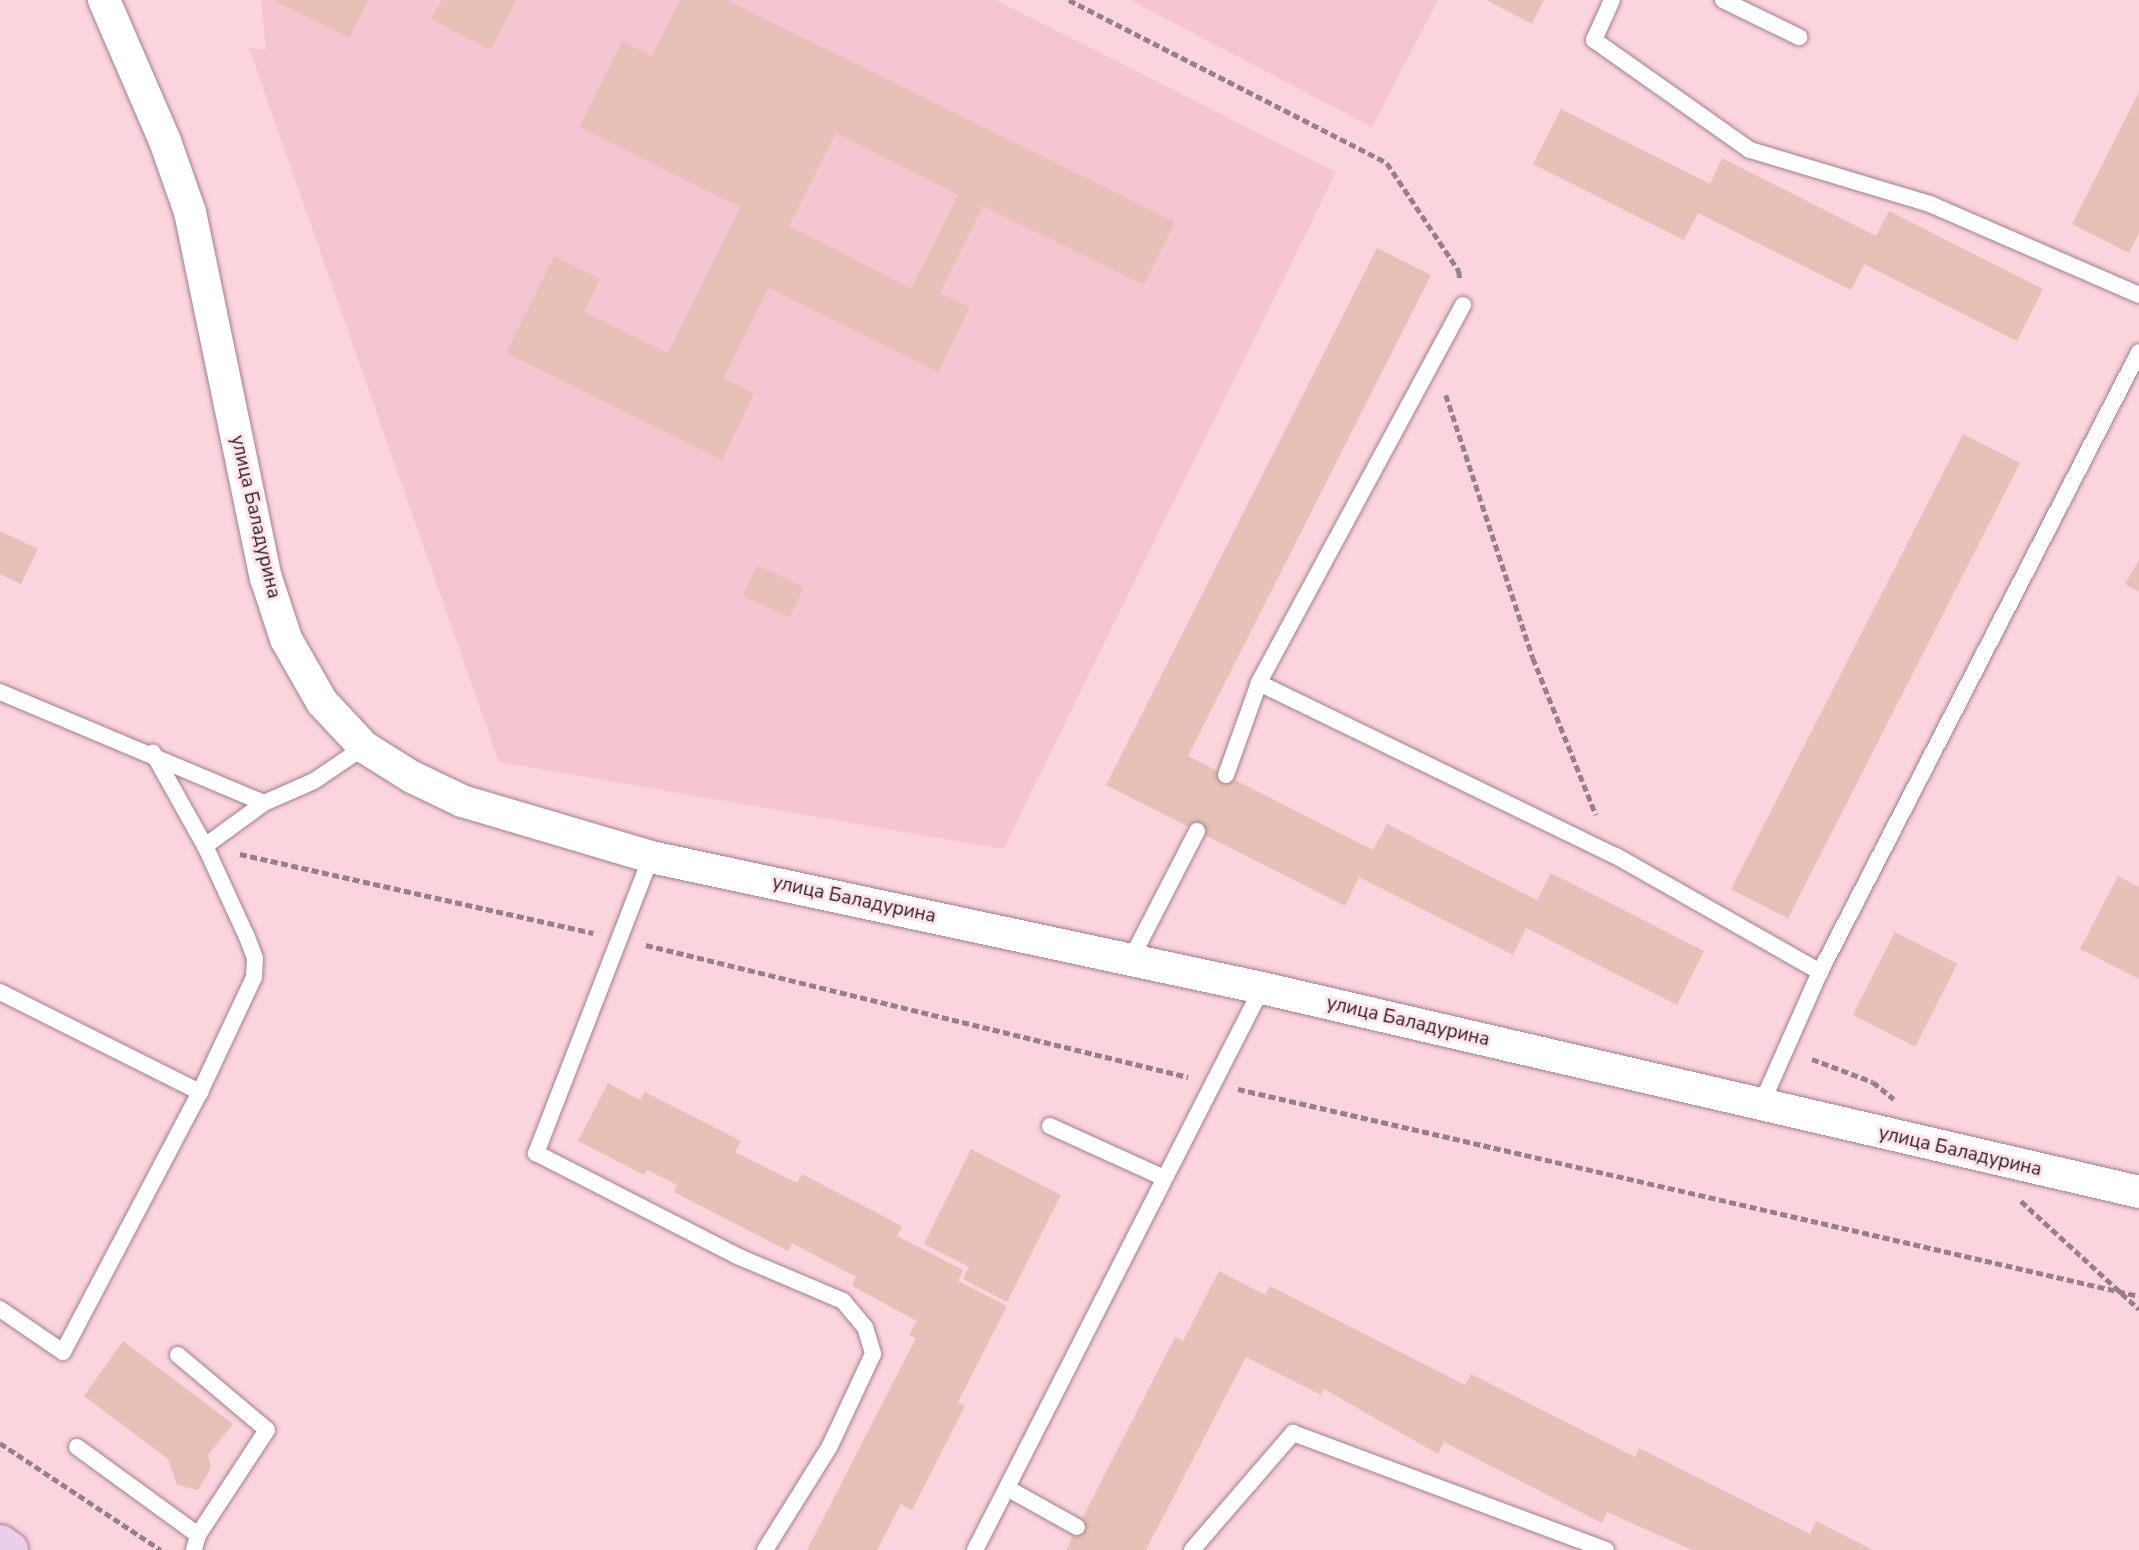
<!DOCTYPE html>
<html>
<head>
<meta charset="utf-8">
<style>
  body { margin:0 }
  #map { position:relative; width:2139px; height:1550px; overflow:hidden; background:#fcd4de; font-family:"Nunito Sans",sans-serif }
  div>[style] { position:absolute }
  .built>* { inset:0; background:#f5c6d1 }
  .building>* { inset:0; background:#e7c1b7; transform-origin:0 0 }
  .path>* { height:4.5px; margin-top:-2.25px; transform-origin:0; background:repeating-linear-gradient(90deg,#9b7f86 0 7px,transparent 0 10.5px) }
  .roads { filter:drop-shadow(0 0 2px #a48089) drop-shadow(0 0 2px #a48089) }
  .lane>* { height:16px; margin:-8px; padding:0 8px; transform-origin:8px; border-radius:8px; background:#fff }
  .street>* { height:32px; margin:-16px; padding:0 16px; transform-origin:16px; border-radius:16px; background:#fff }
  .secondary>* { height:38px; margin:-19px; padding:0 19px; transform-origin:19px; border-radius:19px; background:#ebcfea }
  span { translate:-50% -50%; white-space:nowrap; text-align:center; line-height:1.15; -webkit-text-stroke:6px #ffe6ec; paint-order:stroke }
  .street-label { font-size:19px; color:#281a1d }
</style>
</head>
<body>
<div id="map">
  <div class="built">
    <div style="clip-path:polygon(261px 0,995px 0,1336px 172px,1003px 849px,499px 762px,249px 48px,266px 50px)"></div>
    <div style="clip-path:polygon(1130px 0,1438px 0,1372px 127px)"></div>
  </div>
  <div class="building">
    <div style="clip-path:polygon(273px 0,366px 0,368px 1px,350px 38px)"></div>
    <div style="clip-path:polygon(442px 0,517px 0,490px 50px,431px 19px)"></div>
    <div style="clip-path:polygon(evenodd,680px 0,727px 0,1175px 222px,1144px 285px,983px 206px,940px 293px,970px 307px,938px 372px,769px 288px,724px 378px,754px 393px,722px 460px,506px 353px,554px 256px,600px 279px,584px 312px,668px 353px,740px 207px,579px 127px,622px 41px,652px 56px,680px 0,836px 133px,958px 195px,911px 288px,789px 226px,836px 133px)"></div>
    <div style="clip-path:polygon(1486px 0,1544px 0,1532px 24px)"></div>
    <div style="clip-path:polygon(2139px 92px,2139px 233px,2129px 253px,2072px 224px)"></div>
    <div style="clip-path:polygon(1561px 109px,1710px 184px,1722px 158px,1876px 236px,1889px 211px,2043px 289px,2017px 341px,1864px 264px,1851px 290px,1698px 213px,1684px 240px,1533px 164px)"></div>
    <div style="clip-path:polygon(1377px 248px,1431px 275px,1188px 756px,1373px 850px,1387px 824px,1537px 900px,1551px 873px,1704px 951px,1677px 1005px,1526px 928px,1513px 955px,1359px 877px,1345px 906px,1106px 785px)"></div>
    <div style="left:1963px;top:434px;width:64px;height:511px;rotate:27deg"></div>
    <div style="clip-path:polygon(0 531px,38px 549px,21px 584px,0 574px)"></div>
    <div style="clip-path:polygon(2139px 560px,2139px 592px,2125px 584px)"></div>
    <div style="left:757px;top:565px;width:52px;height:34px;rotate:25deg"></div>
    <div style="clip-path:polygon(2118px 876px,2139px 887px,2139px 979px,2080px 949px)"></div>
    <div style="left:1895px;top:932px;width:70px;height:93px;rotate:27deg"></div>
    <div style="clip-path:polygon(608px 1083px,640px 1100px,645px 1092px,741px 1141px,735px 1152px,797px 1183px,802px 1174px,902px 1226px,897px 1236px,963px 1270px,958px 1281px,1007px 1306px,958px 1402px,965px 1406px,912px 1510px,901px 1504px,877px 1550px,807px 1550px,916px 1338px,909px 1335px,917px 1321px,852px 1286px,856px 1277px,792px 1243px,788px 1251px,674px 1192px,677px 1185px,647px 1170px,644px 1175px,578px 1141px)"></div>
    <div style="clip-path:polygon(971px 1149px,1061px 1195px,1007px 1302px,963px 1279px,969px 1267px,924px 1244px)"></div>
    <div style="clip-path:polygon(1219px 1271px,1265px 1295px,1270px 1286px,1465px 1385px,1471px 1374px,1635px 1457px,1639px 1448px,1810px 1534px,1816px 1521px,1873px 1550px,1692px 1550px,1607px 1512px,1602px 1523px,1444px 1442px,1438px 1454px,1324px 1389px,1321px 1395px,1246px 1357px,1146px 1550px,1066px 1550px,1175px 1337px,1183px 1341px)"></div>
    <div style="clip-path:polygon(123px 1341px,233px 1424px,208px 1455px,211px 1468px,198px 1490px,177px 1485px,168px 1459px,84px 1396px)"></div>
  </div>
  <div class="path">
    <div style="left:1069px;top:0;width:357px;rotate:27.1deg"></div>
    <div style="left:1387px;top:163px;width:130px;rotate:56.3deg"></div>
    <div style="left:1459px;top:271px;width:9px;rotate:84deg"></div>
    <div style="left:1446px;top:395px;width:277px;rotate:71.7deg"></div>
    <div style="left:1533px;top:658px;width:169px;rotate:68.1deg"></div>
    <div style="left:240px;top:854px;width:362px;rotate:12.6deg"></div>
    <div style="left:646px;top:945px;width:558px;rotate:13.69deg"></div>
    <div style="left:1812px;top:1059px;width:65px;rotate:20.7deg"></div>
    <div style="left:1873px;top:1082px;width:27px;rotate:39deg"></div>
    <div style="left:1238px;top:1089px;width:924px;rotate:12.94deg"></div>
    <div style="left:2021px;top:1201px;width:160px;rotate:42.5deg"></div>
    <div style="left:0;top:1443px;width:193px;rotate:33.6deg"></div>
  </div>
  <div class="roads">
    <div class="lane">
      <div style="left:1612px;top:0;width:44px;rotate:114.2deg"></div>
      <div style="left:1594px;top:40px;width:191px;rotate:35.2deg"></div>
      <div style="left:1750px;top:150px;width:188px;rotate:16.7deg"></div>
      <div style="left:1930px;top:204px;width:228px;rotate:23.5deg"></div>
      <div style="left:1723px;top:0;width:85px;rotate:26deg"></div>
      <div style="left:1463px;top:305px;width:430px;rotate:118.4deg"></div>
      <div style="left:1259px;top:683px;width:397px;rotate:25.9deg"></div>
      <div style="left:1616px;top:856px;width:235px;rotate:29.6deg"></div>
      <div style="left:0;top:692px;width:286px;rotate:22.8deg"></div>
      <div style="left:1226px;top:775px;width:98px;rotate:-70.3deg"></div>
      <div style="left:205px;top:846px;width:73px;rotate:-36.1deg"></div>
      <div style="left:264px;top:803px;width:55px;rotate:-23.7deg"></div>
      <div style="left:314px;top:781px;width:60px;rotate:-34.2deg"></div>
      <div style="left:651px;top:857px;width:318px;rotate:111.2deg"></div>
      <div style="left:536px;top:1153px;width:226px;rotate:27.1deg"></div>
      <div style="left:737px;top:1256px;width:115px;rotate:23deg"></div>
      <div style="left:843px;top:1301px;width:34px;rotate:50deg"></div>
      <div style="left:865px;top:1327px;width:28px;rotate:73deg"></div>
      <div style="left:873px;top:1354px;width:102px;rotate:115.1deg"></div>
      <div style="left:830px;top:1446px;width:123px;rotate:122deg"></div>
      <div style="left:1131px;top:959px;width:144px;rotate:-62.7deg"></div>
      <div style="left:0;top:992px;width:224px;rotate:26.6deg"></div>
      <div style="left:1761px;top:1105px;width:145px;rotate:-66.1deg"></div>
      <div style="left:1820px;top:972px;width:697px;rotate:-62.77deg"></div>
      <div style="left:1050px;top:1126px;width:123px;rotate:24.5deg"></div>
      <div style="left:0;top:1309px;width:76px;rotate:34.3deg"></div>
      <div style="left:63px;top:1352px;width:294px;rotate:-62.2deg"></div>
      <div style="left:200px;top:1092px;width:127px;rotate:-64.8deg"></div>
      <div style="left:254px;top:977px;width:19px;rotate:-87deg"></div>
      <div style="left:255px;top:958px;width:25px;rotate:-111deg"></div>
      <div style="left:246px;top:935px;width:98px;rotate:-114.7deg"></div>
      <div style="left:205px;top:846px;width:107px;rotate:-119.2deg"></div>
      <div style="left:178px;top:1355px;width:116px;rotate:40.1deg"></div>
      <div style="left:267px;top:1430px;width:126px;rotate:123.3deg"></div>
      <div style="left:77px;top:1447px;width:150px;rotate:36deg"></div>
      <div style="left:198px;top:1535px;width:16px;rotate:105deg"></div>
      <div style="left:1007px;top:1488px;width:80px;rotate:29.1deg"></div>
      <div style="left:975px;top:1550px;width:631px;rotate:-62.95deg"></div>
      <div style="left:1192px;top:1550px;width:155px;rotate:-49.2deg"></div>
      <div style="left:1293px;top:1433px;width:334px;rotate:20.5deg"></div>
    </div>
    <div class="street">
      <div style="left:104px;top:0;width:154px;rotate:66.6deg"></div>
      <div style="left:165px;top:141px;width:75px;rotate:70.6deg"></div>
      <div style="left:190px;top:212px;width:374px;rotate:78.3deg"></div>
      <div style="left:266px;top:578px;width:64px;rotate:71.8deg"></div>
      <div style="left:286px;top:639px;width:73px;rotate:60.3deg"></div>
      <div style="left:322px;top:702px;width:62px;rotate:47deg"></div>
      <div style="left:364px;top:747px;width:57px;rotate:32deg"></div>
      <div style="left:412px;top:777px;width:55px;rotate:25.6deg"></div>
      <div style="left:462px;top:801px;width:197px;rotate:16.5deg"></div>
      <div style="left:651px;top:857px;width:625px;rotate:12.1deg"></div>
      <div style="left:1262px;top:988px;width:900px;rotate:13.09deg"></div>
    </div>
    <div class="secondary">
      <div style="left:0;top:1544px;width:11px;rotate:34deg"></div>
    </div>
  </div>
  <div class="street-label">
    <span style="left:255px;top:517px;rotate:77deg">улица Баладурина</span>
    <span style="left:854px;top:900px;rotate:12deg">улица Баладурина</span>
    <span style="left:1408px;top:1022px;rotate:13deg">улица Баладурина</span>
    <span style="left:1960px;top:1152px;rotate:13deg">улица Баладурина</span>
  </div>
</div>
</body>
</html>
